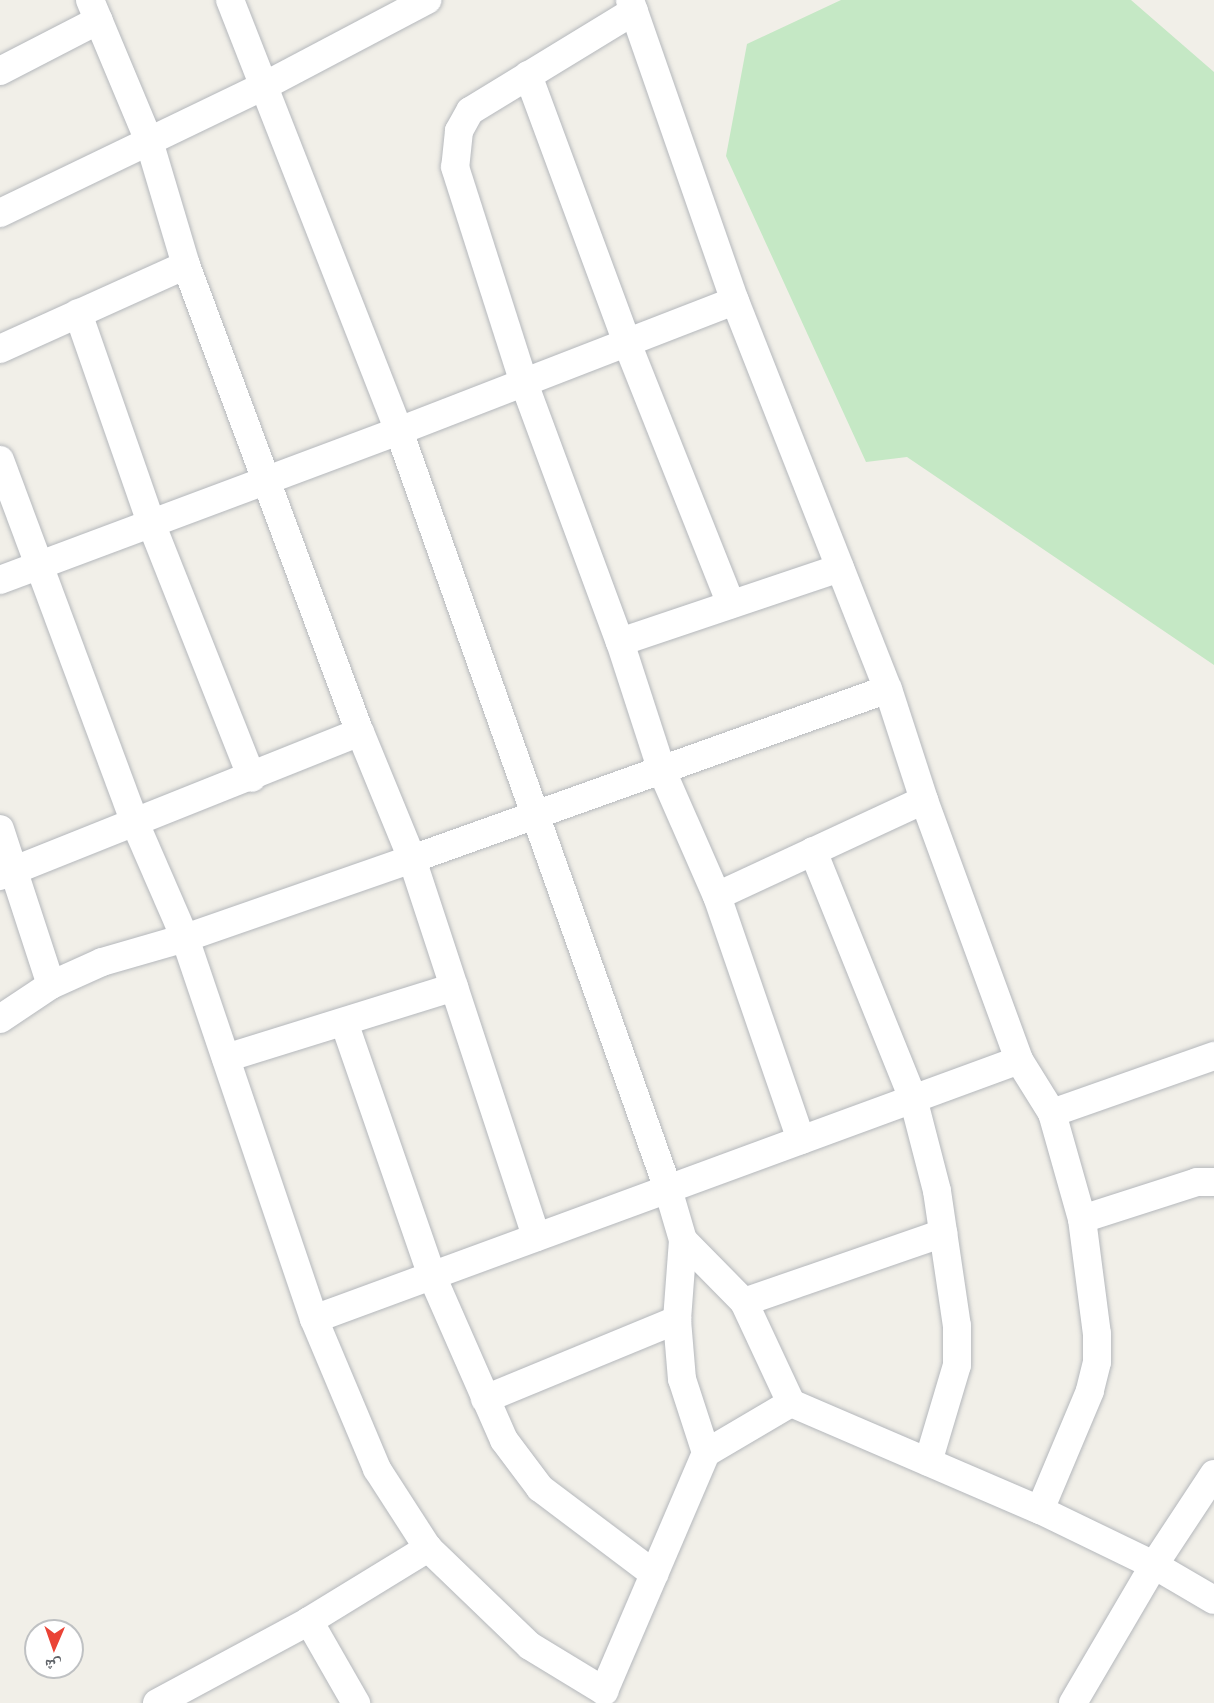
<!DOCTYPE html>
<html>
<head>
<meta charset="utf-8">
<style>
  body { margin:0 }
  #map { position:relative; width:1214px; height:1703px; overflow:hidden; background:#f1efe8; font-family:Karla,"Noto Naskh Arabic",sans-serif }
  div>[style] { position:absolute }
  .green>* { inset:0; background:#c5e8c5 }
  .roads { filter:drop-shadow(0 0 2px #b5b8bc) drop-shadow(0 0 2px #b5b8bc) }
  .minor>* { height:28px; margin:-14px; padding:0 14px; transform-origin:14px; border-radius:14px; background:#fff }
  span { translate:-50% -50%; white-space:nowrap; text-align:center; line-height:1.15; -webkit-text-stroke:5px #fff; paint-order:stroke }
  .north { position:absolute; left:24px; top:1619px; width:60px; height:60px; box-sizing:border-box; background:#fff; border:2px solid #bfc1c3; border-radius:50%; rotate:182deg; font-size:16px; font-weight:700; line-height:24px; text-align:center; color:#5f6368 }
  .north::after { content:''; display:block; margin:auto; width:21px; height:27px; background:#ea4335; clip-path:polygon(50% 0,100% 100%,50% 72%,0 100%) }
</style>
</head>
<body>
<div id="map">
  <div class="green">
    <div style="clip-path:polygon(841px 0,1131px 0,1214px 72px,1214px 665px,907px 457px,866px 462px,726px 156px,747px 44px)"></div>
  </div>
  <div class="roads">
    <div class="minor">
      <div style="left:90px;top:0;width:153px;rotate:67.3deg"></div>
      <div style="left:149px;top:141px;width:129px;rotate:73.4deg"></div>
      <div style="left:230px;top:0;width:463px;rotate:68.6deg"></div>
      <div style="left:399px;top:431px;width:804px;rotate:70.46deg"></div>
      <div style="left:668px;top:1189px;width:53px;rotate:73.6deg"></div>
      <div style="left:683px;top:1240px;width:80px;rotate:94.3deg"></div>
      <div style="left:677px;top:1320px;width:59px;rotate:85.2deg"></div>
      <div style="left:682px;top:1379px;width:78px;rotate:72deg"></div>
      <div style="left:630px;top:0;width:319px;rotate:70.8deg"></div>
      <div style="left:735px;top:301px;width:417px;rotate:68.5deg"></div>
      <div style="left:888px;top:689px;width:117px;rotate:72deg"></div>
      <div style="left:924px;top:800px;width:277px;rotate:69.9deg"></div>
      <div style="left:1019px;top:1060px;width:62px;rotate:58.1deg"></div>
      <div style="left:1052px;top:1113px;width:110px;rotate:74.2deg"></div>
      <div style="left:1082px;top:1219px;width:116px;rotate:82.6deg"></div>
      <div style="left:1097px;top:1334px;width:28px;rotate:90deg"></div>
      <div style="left:1097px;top:1362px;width:30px;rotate:104deg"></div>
      <div style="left:1090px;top:1391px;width:129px;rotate:112.8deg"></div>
      <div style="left:634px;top:11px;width:192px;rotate:148.6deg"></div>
      <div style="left:470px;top:111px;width:23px;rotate:119deg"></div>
      <div style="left:459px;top:131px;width:36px;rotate:96deg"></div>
      <div style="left:455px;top:167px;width:227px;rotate:72.3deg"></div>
      <div style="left:524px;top:383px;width:276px;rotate:69.7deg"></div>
      <div style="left:620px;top:642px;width:232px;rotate:-18.6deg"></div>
      <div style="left:0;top:71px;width:111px;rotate:-27.3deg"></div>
      <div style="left:528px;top:75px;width:286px;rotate:69.7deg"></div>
      <div style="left:627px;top:343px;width:281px;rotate:68.3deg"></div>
      <div style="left:0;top:213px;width:291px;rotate:-25.7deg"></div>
      <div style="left:262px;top:87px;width:187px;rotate:-27.8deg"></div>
      <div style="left:78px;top:313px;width:222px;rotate:70.8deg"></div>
      <div style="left:151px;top:523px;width:274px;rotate:68.4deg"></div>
      <div style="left:0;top:349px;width:204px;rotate:-24.3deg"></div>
      <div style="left:186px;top:265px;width:498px;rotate:69.6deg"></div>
      <div style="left:360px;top:732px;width:388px;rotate:158.2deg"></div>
      <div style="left:0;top:460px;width:387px;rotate:69.6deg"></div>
      <div style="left:135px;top:823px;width:125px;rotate:66.5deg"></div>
      <div style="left:185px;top:938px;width:402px;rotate:71.3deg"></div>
      <div style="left:314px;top:1319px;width:163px;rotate:67.2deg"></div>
      <div style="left:377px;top:1469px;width:94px;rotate:57.2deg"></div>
      <div style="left:428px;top:1548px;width:141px;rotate:43.9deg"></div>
      <div style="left:530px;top:1646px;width:87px;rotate:31.3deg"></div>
      <div style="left:604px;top:1691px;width:259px;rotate:-66.8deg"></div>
      <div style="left:706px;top:1453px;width:99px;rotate:-30.5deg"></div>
      <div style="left:791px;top:1403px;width:271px;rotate:23.3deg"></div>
      <div style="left:1040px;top:1510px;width:127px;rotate:25.8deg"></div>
      <div style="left:1154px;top:1565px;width:109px;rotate:-56.6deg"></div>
      <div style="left:0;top:580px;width:426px;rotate:-20.5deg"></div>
      <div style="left:399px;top:431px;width:360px;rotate:-21.2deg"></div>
      <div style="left:620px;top:642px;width:136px;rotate:72deg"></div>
      <div style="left:662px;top:771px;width:137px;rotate:66.3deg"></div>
      <div style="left:360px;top:732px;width:137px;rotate:67.7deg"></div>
      <div style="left:412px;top:859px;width:398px;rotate:71.8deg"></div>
      <div style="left:0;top:829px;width:164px;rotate:71.9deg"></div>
      <div style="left:813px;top:851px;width:266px;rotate:68deg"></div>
      <div style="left:913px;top:1098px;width:96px;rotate:75.5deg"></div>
      <div style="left:937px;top:1191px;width:136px;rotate:81.6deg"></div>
      <div style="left:957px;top:1326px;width:39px;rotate:90deg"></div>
      <div style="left:957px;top:1365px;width:101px;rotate:106.6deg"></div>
      <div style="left:0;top:1019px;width:61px;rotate:-33.7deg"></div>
      <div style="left:51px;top:985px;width:56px;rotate:-24.3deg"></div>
      <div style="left:102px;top:962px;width:86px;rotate:-16.1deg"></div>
      <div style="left:185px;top:938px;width:240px;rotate:-19.2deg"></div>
      <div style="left:412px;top:859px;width:505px;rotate:-19.65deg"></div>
      <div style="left:344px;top:1022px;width:269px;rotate:70.9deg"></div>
      <div style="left:432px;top:1276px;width:179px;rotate:66.3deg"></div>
      <div style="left:504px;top:1440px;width:60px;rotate:53.1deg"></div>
      <div style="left:540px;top:1488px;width:143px;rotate:37deg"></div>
      <div style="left:226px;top:1058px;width:239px;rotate:-17.3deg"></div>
      <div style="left:1052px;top:1113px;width:172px;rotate:-19.4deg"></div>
      <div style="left:801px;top:1140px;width:258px;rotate:-109deg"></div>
      <div style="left:717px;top:896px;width:228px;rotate:-24.9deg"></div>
      <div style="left:1082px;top:1219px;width:121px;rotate:-17.8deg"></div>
      <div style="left:1197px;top:1182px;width:17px"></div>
      <div style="left:683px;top:1240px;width:87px;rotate:45.5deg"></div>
      <div style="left:744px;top:1302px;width:111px;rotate:65deg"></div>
      <div style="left:744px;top:1302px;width:211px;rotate:-19.1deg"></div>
      <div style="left:314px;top:1319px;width:751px;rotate:-20.17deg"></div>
      <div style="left:485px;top:1399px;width:208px;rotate:-22.4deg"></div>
      <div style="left:309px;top:1621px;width:140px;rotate:-31.5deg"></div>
      <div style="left:157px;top:1703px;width:173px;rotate:-28.3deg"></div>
      <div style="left:309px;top:1621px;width:95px;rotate:60.2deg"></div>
      <div style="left:1073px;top:1703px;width:160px;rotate:-59.6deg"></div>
      <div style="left:1154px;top:1565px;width:69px;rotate:30.3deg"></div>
    </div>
  </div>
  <div class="north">ش</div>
</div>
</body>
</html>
